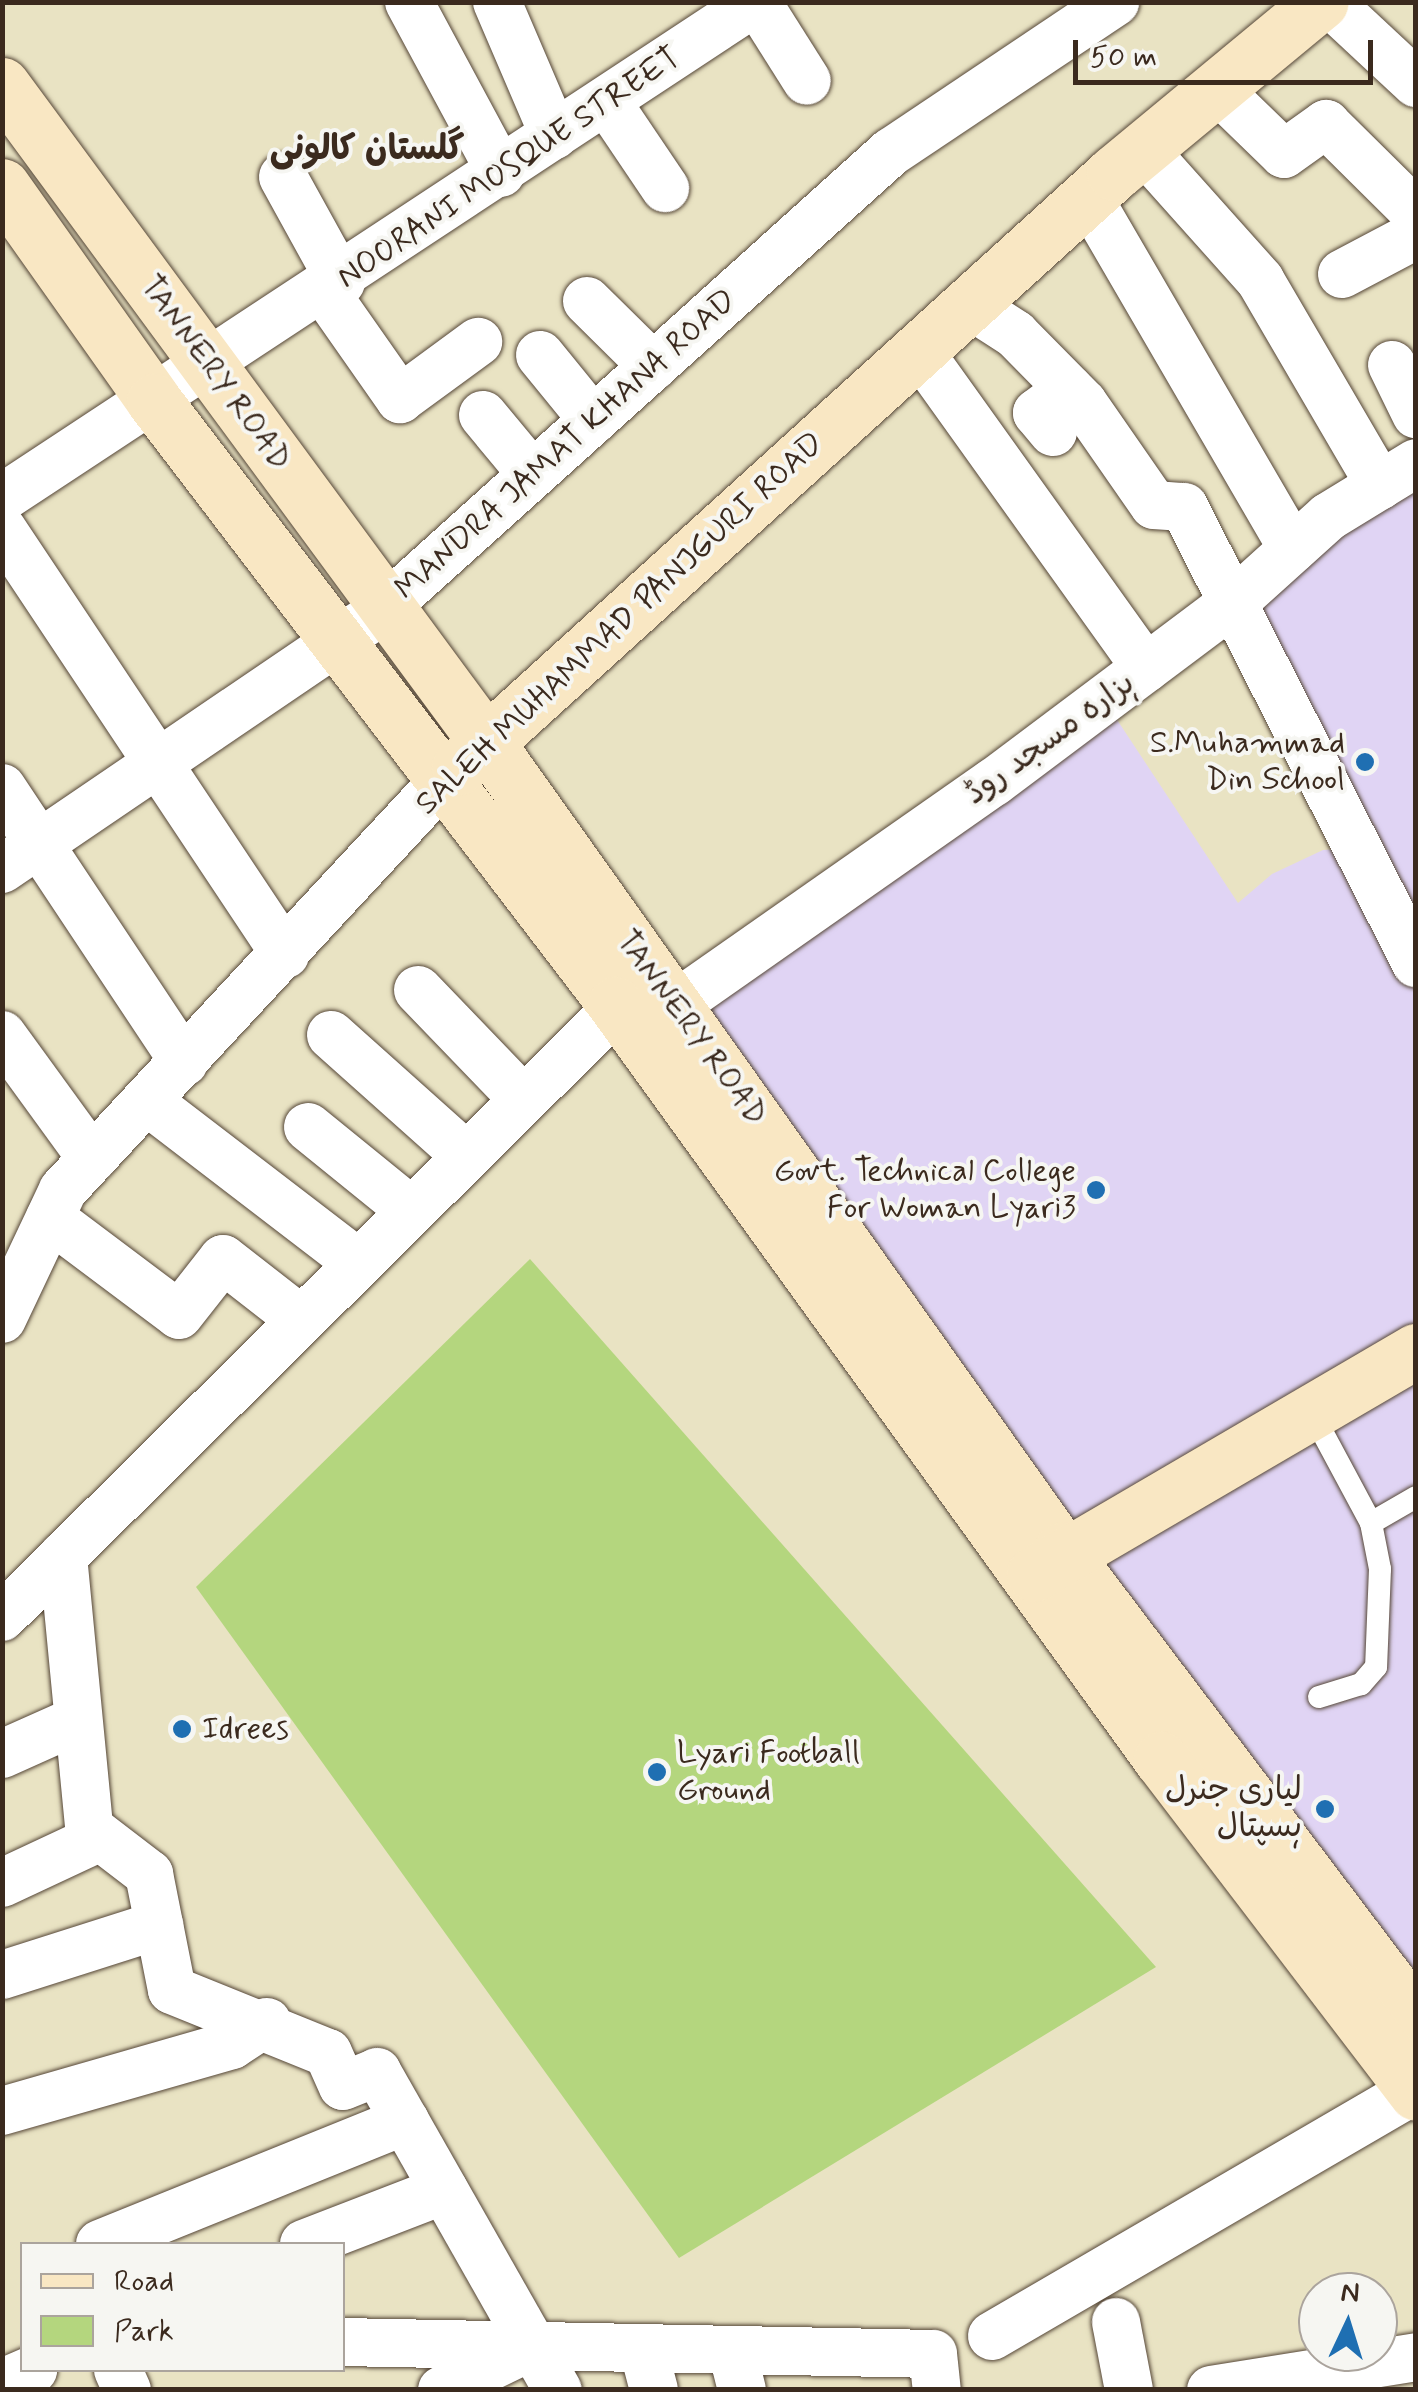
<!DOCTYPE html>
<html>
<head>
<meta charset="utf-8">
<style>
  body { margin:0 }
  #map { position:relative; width:1418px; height:2392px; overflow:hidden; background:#e9e3c3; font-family:Mynerve,"Playpen Sans Arabic",sans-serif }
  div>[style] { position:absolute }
  .built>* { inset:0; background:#e0d4f4 }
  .green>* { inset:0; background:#b4d67e }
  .roads { filter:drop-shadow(0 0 2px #554637) drop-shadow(0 0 2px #554637) }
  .lane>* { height:22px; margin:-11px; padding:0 11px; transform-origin:11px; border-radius:11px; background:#fff }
  .street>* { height:48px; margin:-24px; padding:0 24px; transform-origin:24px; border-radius:24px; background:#fff }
  .secondary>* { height:55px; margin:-27.5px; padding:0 27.5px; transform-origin:27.5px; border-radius:27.5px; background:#f9e7c3 }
  .dots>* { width:28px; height:28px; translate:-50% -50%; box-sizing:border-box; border:5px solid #f6f6f2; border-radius:50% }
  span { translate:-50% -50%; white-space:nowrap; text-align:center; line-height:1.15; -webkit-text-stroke:8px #f6f6f2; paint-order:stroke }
  .street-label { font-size:32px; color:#3b2a1e }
  .poi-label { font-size:32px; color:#3b2a1e }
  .right { translate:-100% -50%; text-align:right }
  .left { translate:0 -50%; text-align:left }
  .neighbourhood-label { font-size:35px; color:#3b2a1e; font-weight:700 }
  .frame { position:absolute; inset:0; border:5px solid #3b2a1e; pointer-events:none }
  .legend { position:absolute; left:20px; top:2242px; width:325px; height:130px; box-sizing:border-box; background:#f6f6f2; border:2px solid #aba49d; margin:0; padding:12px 18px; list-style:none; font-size:30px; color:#3b2a1e }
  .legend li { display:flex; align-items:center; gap:20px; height:50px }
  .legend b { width:50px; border:2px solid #aba49d }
  .north { position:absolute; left:1298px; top:2272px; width:100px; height:100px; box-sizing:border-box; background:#f6f6f2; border:2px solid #aba49d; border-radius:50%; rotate:4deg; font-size:28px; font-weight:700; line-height:40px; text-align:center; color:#3b2a1e }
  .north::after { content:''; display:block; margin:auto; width:35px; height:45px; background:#1f6fb2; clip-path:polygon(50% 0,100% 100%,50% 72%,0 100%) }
  .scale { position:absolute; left:1073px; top:40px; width:300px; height:45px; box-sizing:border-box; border:5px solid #3b2a1e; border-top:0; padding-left:12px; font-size:30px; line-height:35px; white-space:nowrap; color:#3b2a1e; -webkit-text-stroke:8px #f6f6f2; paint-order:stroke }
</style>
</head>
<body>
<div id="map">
  <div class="built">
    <div style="clip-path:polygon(1415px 463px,1416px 922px,1415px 2061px,654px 1030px,1104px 700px,1238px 903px,1272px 874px,1323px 850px,1356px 848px,1234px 602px)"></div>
  </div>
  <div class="green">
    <div style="clip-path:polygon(530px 1259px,1156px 1967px,679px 2258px,196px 1587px)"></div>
  </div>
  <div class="roads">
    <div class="lane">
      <div style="left:1312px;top:1413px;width:125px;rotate:61.8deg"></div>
      <div style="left:1371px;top:1523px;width:47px;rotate:78.9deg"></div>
      <div style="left:1380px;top:1569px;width:98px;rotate:92.3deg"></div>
      <div style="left:1376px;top:1667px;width:23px;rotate:131deg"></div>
      <div style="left:1361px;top:1684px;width:44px;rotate:162.8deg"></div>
      <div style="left:1371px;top:1523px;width:52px;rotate:-30deg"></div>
    </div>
    <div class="street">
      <div style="left:409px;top:2px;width:194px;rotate:61.7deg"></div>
      <div style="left:497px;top:2px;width:145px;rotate:66.8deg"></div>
      <div style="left:757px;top:2px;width:93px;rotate:57.7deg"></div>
      <div style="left:1329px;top:2px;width:119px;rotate:43deg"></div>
      <div style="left:1217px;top:89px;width:93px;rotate:44.1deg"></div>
      <div style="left:1284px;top:154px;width:52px;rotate:-35.5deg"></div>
      <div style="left:1326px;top:124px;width:127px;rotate:44.7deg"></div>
      <div style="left:607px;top:102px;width:104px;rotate:56deg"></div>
      <div style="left:1143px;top:149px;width:176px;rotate:48.2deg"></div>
      <div style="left:1260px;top:280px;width:238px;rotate:59.7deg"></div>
      <div style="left:283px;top:177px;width:120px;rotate:61.1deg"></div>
      <div style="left:1088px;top:197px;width:407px;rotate:59.8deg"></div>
      <div style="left:1342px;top:274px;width:84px;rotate:-27.8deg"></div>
      <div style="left:325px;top:292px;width:131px;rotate:55deg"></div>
      <div style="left:400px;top:399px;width:97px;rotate:-36.2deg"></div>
      <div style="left:587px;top:301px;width:93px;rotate:44.6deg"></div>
      <div style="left:970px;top:305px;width:54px;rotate:32.8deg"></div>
      <div style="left:1015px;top:334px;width:97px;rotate:45.4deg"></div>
      <div style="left:1083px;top:403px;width:124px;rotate:55.2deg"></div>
      <div style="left:1154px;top:505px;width:30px;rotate:4deg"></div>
      <div style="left:1184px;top:507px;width:512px;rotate:63.03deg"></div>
      <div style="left:919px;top:351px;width:390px;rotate:54.4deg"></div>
      <div style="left:540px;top:355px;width:84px;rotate:50.8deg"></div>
      <div style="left:1392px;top:365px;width:55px;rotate:63.9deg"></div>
      <div style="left:483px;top:415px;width:77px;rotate:50.3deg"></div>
      <div style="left:1053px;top:432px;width:25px;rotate:-130deg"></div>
      <div style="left:1037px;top:413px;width:40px;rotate:-37deg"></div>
      <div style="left:2px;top:498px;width:902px;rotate:-33.37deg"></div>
      <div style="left:2px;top:529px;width:511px;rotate:56.34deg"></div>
      <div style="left:2px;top:788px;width:329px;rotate:56.4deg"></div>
      <div style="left:2px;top:869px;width:458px;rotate:-34.2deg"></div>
      <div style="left:381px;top:611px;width:686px;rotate:-41.99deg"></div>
      <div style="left:891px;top:152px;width:270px;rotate:-33.8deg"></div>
      <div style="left:418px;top:990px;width:149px;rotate:46.1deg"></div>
      <div style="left:675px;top:1005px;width:389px;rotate:-35deg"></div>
      <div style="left:994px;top:782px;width:300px;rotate:-36.9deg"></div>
      <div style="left:1234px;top:602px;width:127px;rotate:-42.1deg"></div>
      <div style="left:1328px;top:517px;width:103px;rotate:-31.5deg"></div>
      <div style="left:2px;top:1035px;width:153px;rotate:54deg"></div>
      <div style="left:331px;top:1035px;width:178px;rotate:41.8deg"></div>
      <div style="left:147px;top:1101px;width:265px;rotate:37.5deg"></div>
      <div style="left:308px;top:1127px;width:130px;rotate:39.1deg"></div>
      <div style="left:50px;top:1218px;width:161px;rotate:36.9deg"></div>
      <div style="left:179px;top:1315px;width:71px;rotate:-51.8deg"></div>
      <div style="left:223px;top:1259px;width:98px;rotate:37.9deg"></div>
      <div style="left:2px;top:1319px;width:143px;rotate:-64.7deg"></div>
      <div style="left:63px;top:1190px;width:558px;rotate:-47.1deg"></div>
      <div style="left:63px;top:1556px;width:273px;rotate:84.5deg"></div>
      <div style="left:89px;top:1828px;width:76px;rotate:37.5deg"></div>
      <div style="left:149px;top:1874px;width:118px;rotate:78.8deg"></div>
      <div style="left:172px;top:1990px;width:168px;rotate:22deg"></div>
      <div style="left:328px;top:2053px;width:36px;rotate:66deg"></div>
      <div style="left:343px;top:2086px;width:37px;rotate:-22deg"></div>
      <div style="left:377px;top:2072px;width:366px;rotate:60.4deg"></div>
      <div style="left:2px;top:1617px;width:901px;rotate:-44.73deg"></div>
      <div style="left:2px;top:1754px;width:83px;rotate:-24.1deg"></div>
      <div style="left:2px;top:1883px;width:108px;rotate:-25.1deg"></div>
      <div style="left:2px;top:1975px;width:165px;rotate:-17.7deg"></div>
      <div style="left:2px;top:2111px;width:239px;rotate:-16deg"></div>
      <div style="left:232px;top:2045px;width:42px;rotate:-33.3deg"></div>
      <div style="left:100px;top:2244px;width:329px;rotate:-22deg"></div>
      <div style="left:304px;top:2244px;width:150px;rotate:-21.1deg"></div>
      <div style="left:1116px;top:2322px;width:69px;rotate:79.2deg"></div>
      <div style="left:992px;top:2336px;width:491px;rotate:-30.2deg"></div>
      <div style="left:342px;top:2342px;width:591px;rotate:1.16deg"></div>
      <div style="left:933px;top:2354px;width:36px;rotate:84deg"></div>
      <div style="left:643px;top:2348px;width:43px;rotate:75.3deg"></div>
      <div style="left:732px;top:2350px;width:41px;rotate:76deg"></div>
      <div style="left:118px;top:2370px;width:22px;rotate:66deg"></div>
      <div style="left:2px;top:2383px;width:34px;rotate:-23deg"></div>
      <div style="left:442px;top:2390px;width:91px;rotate:-26deg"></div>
      <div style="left:1211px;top:2390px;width:208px;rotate:-9.1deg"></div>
    </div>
    <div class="secondary">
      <div style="left:2px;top:85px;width:817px;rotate:53.61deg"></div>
      <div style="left:487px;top:743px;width:990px;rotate:54.58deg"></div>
      <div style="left:1061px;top:1550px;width:588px;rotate:52.88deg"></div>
      <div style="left:2px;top:186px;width:263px;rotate:54.7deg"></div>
      <div style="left:154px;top:401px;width:759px;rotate:52.6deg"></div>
      <div style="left:615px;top:1004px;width:932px;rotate:54.13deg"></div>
      <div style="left:1161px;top:1759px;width:420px;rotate:52.6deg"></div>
      <div style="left:459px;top:767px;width:884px;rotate:-42.2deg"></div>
      <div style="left:1114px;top:173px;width:268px;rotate:-39.6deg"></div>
      <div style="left:1034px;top:1574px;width:442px;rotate:-30.3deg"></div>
    </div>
  </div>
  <div class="dots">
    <div style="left:1365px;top:762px;background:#1f6fb2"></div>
    <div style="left:1096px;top:1190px;background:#1f6fb2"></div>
    <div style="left:182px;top:1729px;background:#1f6fb2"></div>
    <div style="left:657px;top:1772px;background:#1f6fb2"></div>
    <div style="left:1325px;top:1809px;background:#1f6fb2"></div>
  </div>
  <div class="street-label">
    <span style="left:509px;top:168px;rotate:-34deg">NOORANI MOSQUE STREET</span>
    <span style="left:215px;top:373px;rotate:54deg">TANNERY ROAD</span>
    <span style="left:566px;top:445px;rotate:-42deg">MANDRA JAMAT KHANA ROAD</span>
    <span style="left:620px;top:624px;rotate:-43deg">SALEH MUHAMMAD PANJGURI ROAD</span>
    <span style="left:1050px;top:739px;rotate:-36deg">ہزارہ مسجد روڈ</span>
    <span style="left:691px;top:1028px;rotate:54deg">TANNERY ROAD</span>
  </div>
  <div class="poi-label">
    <span class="right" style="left:1345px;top:762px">S.Muhammad<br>Din School</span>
    <span class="right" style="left:1076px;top:1190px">Govt. Technical College<br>For Woman Lyari3</span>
    <span class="left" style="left:202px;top:1729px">Idrees</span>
    <span class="left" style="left:677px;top:1772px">Lyari Football<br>Ground</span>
    <span class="right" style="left:1302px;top:1809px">لیاری جنرل<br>ہسپتال</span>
  </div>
  <div class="neighbourhood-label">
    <span style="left:367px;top:149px">گلستان کالونی</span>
  </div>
  <div class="frame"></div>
  <ul class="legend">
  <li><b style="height:12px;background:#f9e7c3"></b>Road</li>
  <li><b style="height:28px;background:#b4d67e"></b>Park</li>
  </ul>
  <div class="north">N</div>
  <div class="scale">50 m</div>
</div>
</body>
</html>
